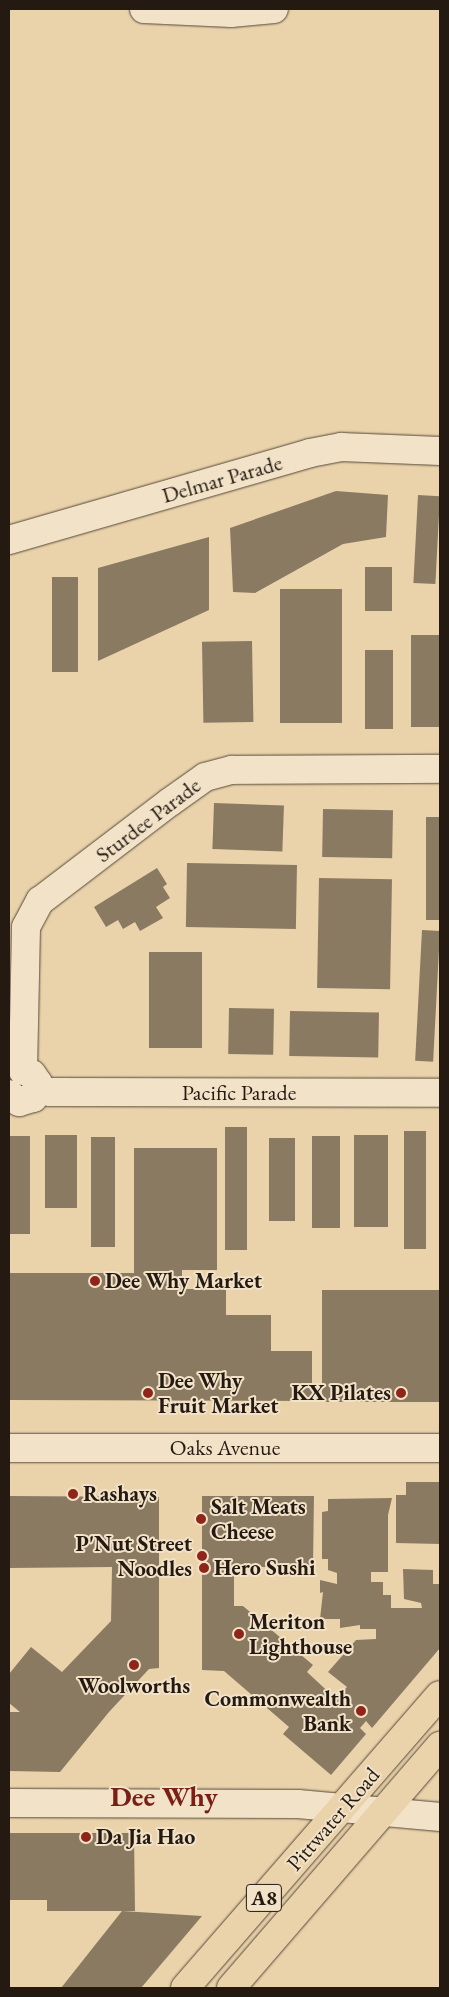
<!DOCTYPE html>
<html>
<head>
<meta charset="utf-8">
<style>
  body { margin:0 }
  #map { position:relative; width:449px; height:1997px; overflow:hidden; background:#ead3ab; font-family:"EB Garamond",serif }
  div>[style] { position:absolute }
  .building>* { inset:0; background:#8b7a62; transform-origin:0 0 }
  .roads { filter:drop-shadow(0 0 1px #564838) drop-shadow(0 0 1px #564838) }
  .minor>* { height:28px; margin:-14px; padding:0 14px; transform-origin:14px; border-radius:14px; background:#f1e2c8 }
  .highway>* { height:28px; margin:-14px; padding:0 14px; transform-origin:14px; border-radius:14px; background:#ead3ab }
  .dots>* { width:14px; height:14px; translate:-50% -50%; box-sizing:border-box; border:2px solid #f1e2c8; border-radius:50% }
  span { translate:-50% -50%; white-space:nowrap; text-align:center; line-height:1.15; -webkit-text-stroke:4px #f1e2c8; paint-order:stroke }
  .shield-label span { padding:1px 4px; background:#f1e2c8; border:1px solid; border-radius:4px; -webkit-text-stroke-width:0 }
  .shield-label { font-size:21px; color:#241a12; font-weight:700 }
  .street-label { font-size:22px; color:#241a12 }
  .poi-label { font-size:22px; color:#241a12; font-weight:700 }
  .left { translate:0 -50%; text-align:left }
  .right { translate:-100% -50%; text-align:right }
  .district-label { font-size:28px; color:#7a1f14; font-weight:700 }
  .frame { position:absolute; inset:0; border:10px solid #241a12; pointer-events:none }
</style>
</head>
<body>
<div id="map">
  <div class="building">
    <div style="clip-path:polygon(336px 491px,388px 495px,386px 537px,343px 544px,255px 593px,233px 592px,230px 528px)"></div>
    <div style="left:418px;top:495px;width:22px;height:88px;rotate:3deg"></div>
    <div style="clip-path:polygon(209px 537px,209px 610px,98px 661px,98px 568px)"></div>
    <div style="left:365px;top:567px;width:27px;height:44px"></div>
    <div style="left:52px;top:577px;width:26px;height:95px"></div>
    <div style="left:280px;top:589px;width:62px;height:134px"></div>
    <div style="left:440px;top:635px;width:92px;height:29px;rotate:90deg"></div>
    <div style="left:252px;top:641px;width:81px;height:50px;rotate:89deg"></div>
    <div style="left:365px;top:650px;width:28px;height:79px"></div>
    <div style="left:214px;top:803px;width:70px;height:46px;rotate:2deg"></div>
    <div style="left:323px;top:809px;width:70px;height:48px;rotate:1deg"></div>
    <div style="left:426px;top:817px;width:14px;height:103px"></div>
    <div style="left:187px;top:863px;width:110px;height:64px;rotate:1deg"></div>
    <div style="clip-path:polygon(157px 868px,167px 884px,163px 887px,170px 898px,156px 907px,163px 918px,140px 931px,135px 922px,123px 929px,118px 920px,106px 927px,94px 907px)"></div>
    <div style="left:319px;top:878px;width:73px;height:110px;rotate:1deg"></div>
    <div style="left:422px;top:930px;width:18px;height:131px;rotate:3deg"></div>
    <div style="left:149px;top:952px;width:53px;height:96px"></div>
    <div style="left:229px;top:1008px;width:45px;height:46px;rotate:1deg"></div>
    <div style="left:290px;top:1011px;width:89px;height:45px;rotate:1deg"></div>
    <div style="left:247px;top:1127px;width:123px;height:22px;rotate:90deg"></div>
    <div style="left:426px;top:1131px;width:118px;height:22px;rotate:90deg"></div>
    <div style="left:45px;top:1135px;width:32px;height:73px"></div>
    <div style="left:354px;top:1135px;width:34px;height:92px"></div>
    <div style="left:9px;top:1136px;width:21px;height:98px"></div>
    <div style="left:312px;top:1136px;width:28px;height:92px"></div>
    <div style="left:91px;top:1137px;width:24px;height:110px"></div>
    <div style="left:269px;top:1138px;width:26px;height:83px"></div>
    <div style="clip-path:polygon(134px 1148px,217px 1148px,217px 1270px,182px 1270px,182px 1289px,226px 1289px,226px 1315px,271px 1315px,271px 1351px,312px 1351px,312px 1401px,9px 1400px,9px 1273px,134px 1273px)"></div>
    <div style="left:322px;top:1290px;width:118px;height:112px"></div>
    <div style="clip-path:polygon(406px 1482px,440px 1482px,440px 1544px,396px 1543px,396px 1495px,406px 1495px)"></div>
    <div style="clip-path:polygon(9px 1496px,159px 1497px,159px 1668px,149px 1669px,109px 1712px,60px 1772px,9px 1771px,9px 1712px,20px 1712px,9px 1703px,9px 1674px,31px 1647px,62px 1672px,111px 1621px,112px 1567px,9px 1568px)"></div>
    <div style="clip-path:polygon(202px 1496px,314px 1496px,313px 1567px,234px 1567px,234px 1606px,243px 1606px,313px 1665px,307px 1672px,336px 1699px,347px 1687px,328px 1672px,356px 1640px,376px 1639px,376px 1629px,360px 1629px,360px 1625px,340px 1628px,340px 1619px,320px 1619px,323px 1592px,320px 1593px,320px 1580px,337px 1584px,337px 1573px,328px 1570px,328px 1559px,322px 1559px,322px 1512px,328px 1511px,328px 1499px,392px 1498px,388px 1515px,388px 1572px,371px 1572px,371px 1582px,383px 1582px,383px 1595px,391px 1595px,391px 1608px,422px 1608px,421px 1603px,404px 1599px,403px 1569px,433px 1570px,433px 1584px,440px 1584px,440px 1648px,372px 1728px,366px 1721px,360px 1728px,366px 1734px,331px 1775px,283px 1734px,289px 1727px,224px 1671px,202px 1670px)"></div>
    <div style="clip-path:polygon(9px 1833px,134px 1833px,135px 1911px,47px 1911px,47px 1900px,9px 1900px)"></div>
    <div style="clip-path:polygon(122px 1911px,202px 1916px,141px 1988px,61px 1988px)"></div>
  </div>
  <div class="roads">
    <div class="minor">
      <div style="left:144px;top:9px;width:87px;rotate:2.6deg"></div>
      <div style="left:231px;top:13px;width:43px;rotate:-5.3deg"></div>
      <div style="left:9px;top:540px;width:313px;rotate:-16.1deg"></div>
      <div style="left:310px;top:453px;width:32px;rotate:-11deg"></div>
      <div style="left:341px;top:447px;width:99px;rotate:2.3deg"></div>
      <div style="left:23px;top:1071px;width:144px;rotate:-88.8deg"></div>
      <div style="left:26px;top:927px;width:30px;rotate:-62deg"></div>
      <div style="left:40px;top:901px;width:163px;rotate:-37.3deg"></div>
      <div style="left:170px;top:802px;width:43px;rotate:-35.5deg"></div>
      <div style="left:205px;top:777px;width:28px;rotate:-15deg"></div>
      <div style="left:232px;top:770px;width:208px;rotate:-0.3deg"></div>
      <div style="left:38px;top:1089px;width:12px;rotate:14deg"></div>
      <div style="left:50px;top:1092px;width:390px;rotate:0.1deg"></div>
      <div style="left:9px;top:1094px;width:13px;rotate:39deg"></div>
      <div style="left:19px;top:1102px;width:15px;rotate:-16deg"></div>
      <div style="left:33px;top:1098px;width:16px;rotate:-72deg"></div>
      <div style="left:38px;top:1083px;width:11px;rotate:-124deg"></div>
      <div style="left:9px;top:1448px;width:431px"></div>
      <div style="left:9px;top:1803px;width:289px;rotate:0.2deg"></div>
      <div style="left:298px;top:1804px;width:143px;rotate:5.2deg"></div>
    </div>
    <div class="highway">
      <div style="left:185px;top:1988px;width:388px;rotate:-49deg"></div>
      <div style="left:231px;top:1988px;width:320px;rotate:-49.2deg"></div>
    </div>
  </div>
  <div class="dots">
    <div style="left:95px;top:1281px;background:#8f2418"></div>
    <div style="left:148px;top:1393px;background:#8f2418"></div>
    <div style="left:401px;top:1393px;background:#8f2418"></div>
    <div style="left:73px;top:1494px;background:#8f2418"></div>
    <div style="left:201px;top:1519px;background:#8f2418"></div>
    <div style="left:202px;top:1556px;background:#8f2418"></div>
    <div style="left:204px;top:1568px;background:#8f2418"></div>
    <div style="left:239px;top:1634px;background:#8f2418"></div>
    <div style="left:134px;top:1665px;background:#8f2418"></div>
    <div style="left:361px;top:1711px;background:#8f2418"></div>
    <div style="left:86px;top:1837px;background:#8f2418"></div>
  </div>
  <div class="shield-label">
    <span style="left:264px;top:1898px">A8</span>
  </div>
  <div class="street-label">
    <span style="left:222px;top:479px;rotate:-16deg">Delmar Parade</span>
    <span style="left:148px;top:820px;rotate:-37deg">Sturdee Parade</span>
    <span style="left:239px;top:1093px">Pacific Parade</span>
    <span style="left:225px;top:1448px">Oaks Avenue</span>
    <span style="left:333px;top:1819px;rotate:-49deg">Pittwater Road</span>
  </div>
  <div class="poi-label">
    <span class="left" style="left:105px;top:1281px">Dee Why Market</span>
    <span class="left" style="left:158px;top:1393px">Dee Why<br>Fruit Market</span>
    <span class="right" style="left:391px;top:1393px">KX Pilates</span>
    <span class="left" style="left:83px;top:1494px">Rashays</span>
    <span class="left" style="left:211px;top:1519px">Salt Meats<br>Cheese</span>
    <span class="right" style="left:192px;top:1556px">P'Nut Street<br>Noodles</span>
    <span class="left" style="left:214px;top:1568px">Hero Sushi</span>
    <span class="left" style="left:249px;top:1634px">Meriton<br>Lighthouse</span>
    <span style="left:134px;top:1686px">Woolworths</span>
    <span class="right" style="left:351px;top:1711px">Commonwealth<br>Bank</span>
    <span class="left" style="left:96px;top:1837px">Da Jia Hao</span>
  </div>
  <div class="district-label">
    <span style="left:164px;top:1796px">Dee Why</span>
  </div>
  <div class="frame"></div>
</div>
</body>
</html>
